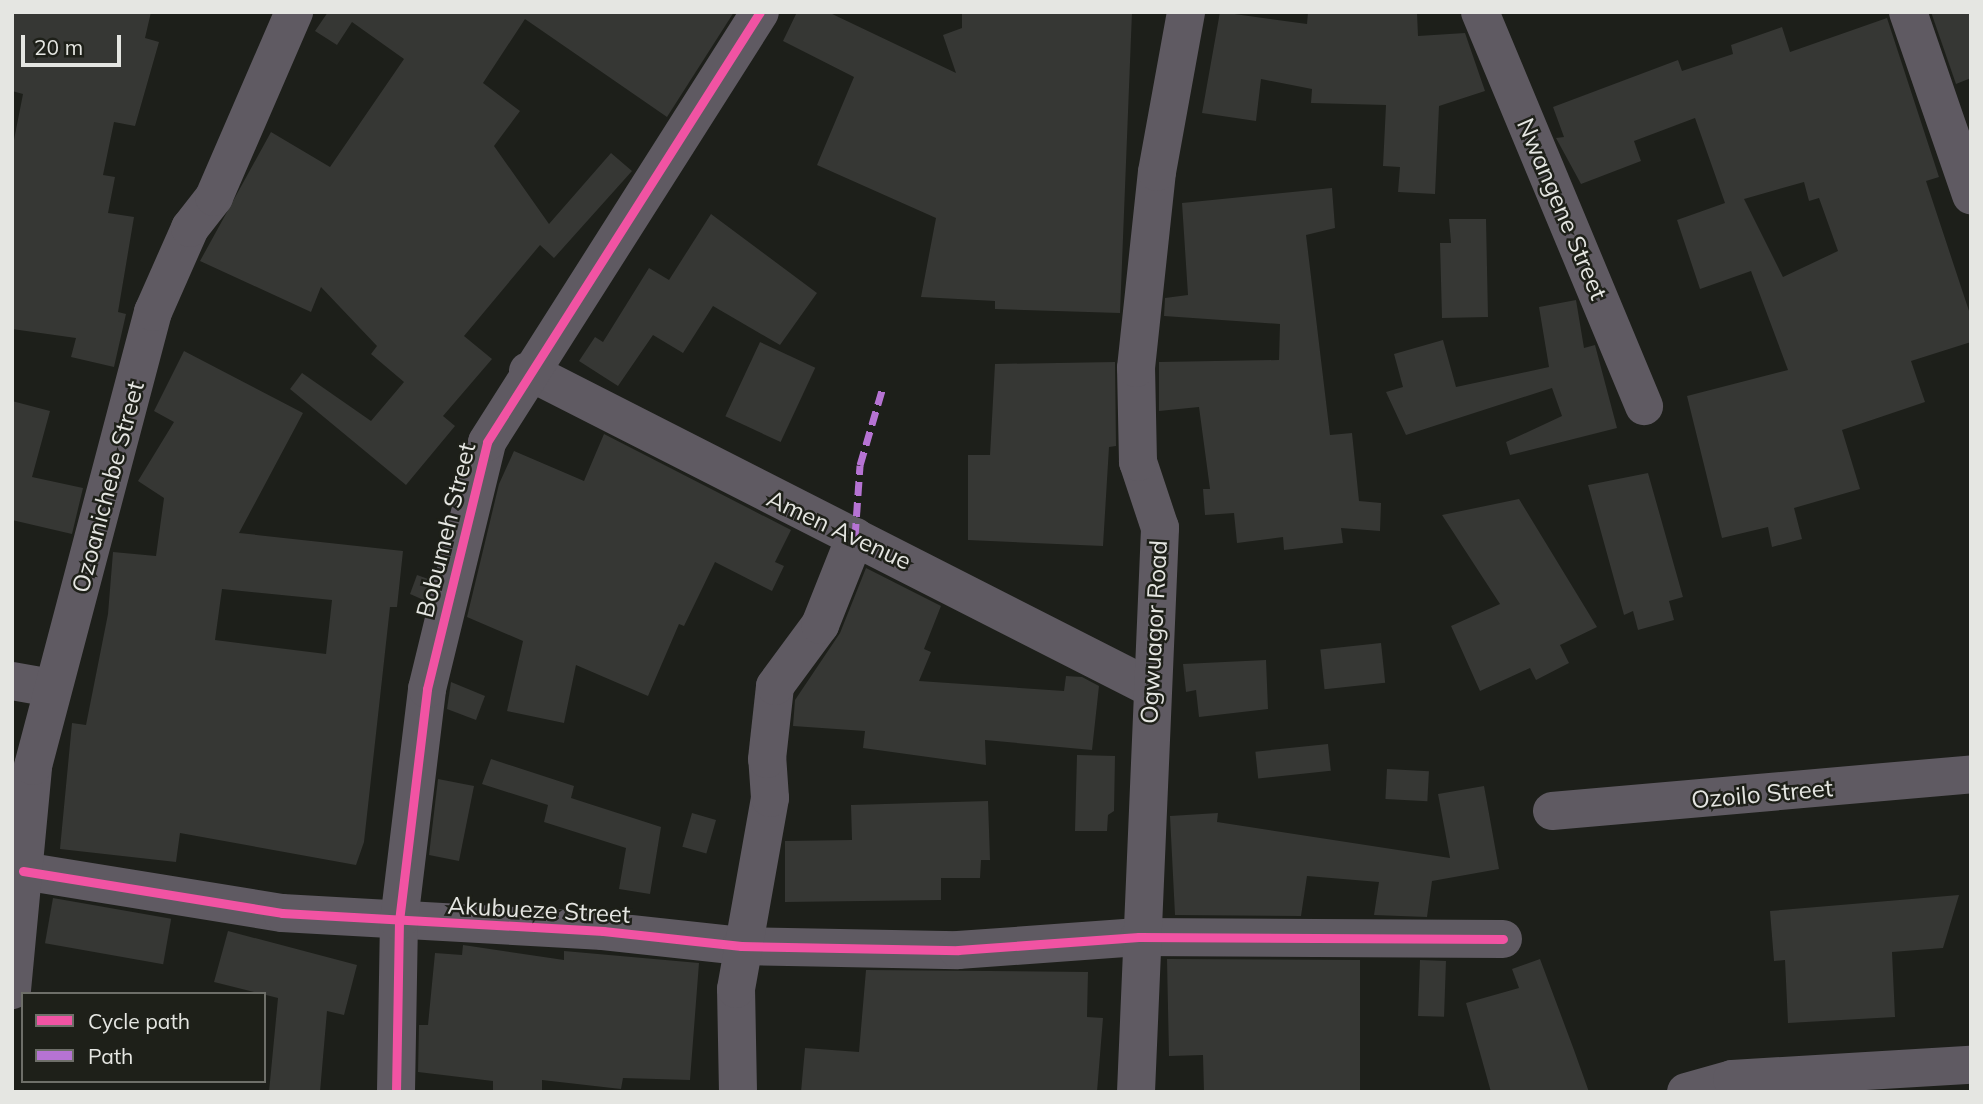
<!DOCTYPE html>
<html>
<head>
<meta charset="utf-8">
<style>
  body { margin:0 }
  #map { position:relative; width:1983px; height:1104px; overflow:hidden; background:#1d1f1a; font-family:Mulish,sans-serif }
  div>[style] { position:absolute }
  .building>* { inset:0; background:#363734; transform-origin:0 0 }
  .minor>* { height:38px; margin:-19px; padding:0 19px; transform-origin:19px; border-radius:19px; background:#5f5a62 }
  .quiet>* { height:7px; margin-top:-3.5px; transform-origin:0; background:repeating-linear-gradient(90deg,#b673d3 0 14px,transparent 0 21px) }
  .cycleway>* { height:9px; margin:-4.5px; padding:0 4.5px; transform-origin:4.5px; border-radius:4.5px; background:#f153a3 }
  span { translate:-50% -50%; white-space:nowrap; text-align:center; line-height:1.15; -webkit-text-stroke:5px #1e2019; paint-order:stroke }
  .street-label { font-size:24px; color:#e5e6e2 }
  .frame { position:absolute; inset:0; border:14px solid #e5e6e2; pointer-events:none }
  .legend { position:absolute; left:21px; top:992px; width:245px; height:91px; box-sizing:border-box; background:#1e2019; border:2px solid #6e6f69; margin:0; padding:9px 12px; list-style:none; font-size:21px; color:#e5e6e2 }
  .legend li { display:flex; align-items:center; gap:14px; height:35px }
  .legend b { width:35px; border:2px solid #6e6f69 }
  .scale { position:absolute; left:21px; top:35px; width:100px; height:32px; box-sizing:border-box; border:4px solid #e5e6e2; border-top:0; padding-left:9px; font-size:21px; line-height:24px; white-space:nowrap; color:#e5e6e2; -webkit-text-stroke:5px #1e2019; paint-order:stroke }
</style>
</head>
<body>
<div id="map">
  <div class="building">
    <div style="clip-path:polygon(12px 12px,151px 12px,145px 38px,159px 42px,135px 126px,114px 122px,103px 175px,115px 177px,108px 213px,134px 217px,118px 312px,126px 314px,114px 367px,71px 357px,76px 338px,12px 329px,12px 150px,23px 94px,12px 91px)"></div>
    <div style="clip-path:polygon(328px 12px,734px 12px,667px 117px,525px 19px,483px 83px,520px 111px,494px 146px,549px 224px,611px 153px,632px 171px,554px 258px,540px 245px,464px 336px,492px 359px,443px 416px,455px 426px,406px 485px,290px 389px,302px 373px,371px 421px,404px 382px,371px 354px,377px 346px,321px 287px,311px 312px,200px 261px,271px 132px,330px 167px,404px 59px,352px 22px,337px 45px,315px 31px)"></div>
    <div style="clip-path:polygon(797px 12px,828px 12px,956px 73px,943px 35px,962px 28px,962px 12px,1132px 12px,1120px 313px,995px 309px,995px 301px,921px 297px,936px 218px,817px 165px,854px 77px,783px 41px)"></div>
    <div style="clip-path:polygon(1220px 12px,1307px 24px,1308px 12px,1417px 12px,1418px 36px,1465px 33px,1485px 91px,1439px 106px,1435px 194px,1398px 192px,1400px 167px,1383px 166px,1386px 105px,1311px 103px,1312px 89px,1261px 79px,1256px 121px,1202px 113px)"></div>
    <div style="clip-path:polygon(1931px 12px,1971px 12px,1971px 78px,1956px 84px)"></div>
    <div style="clip-path:polygon(evenodd,1887px 18px,1939px 177px,1926px 181px,1971px 317px,1971px 342px,1911px 361px,1925px 402px,1842px 430px,1860px 489px,1794px 508px,1802px 539px,1772px 547px,1768px 527px,1722px 538px,1687px 396px,1788px 370px,1751px 271px,1700px 289px,1677px 220px,1725px 203px,1695px 118px,1634px 141px,1641px 161px,1581px 184px,1556px 138px,1564px 137px,1553px 107px,1678px 60px,1682px 71px,1733px 54px,1731px 45px,1782px 27px,1790px 52px,1887px 18px,1804px 182px,1809px 201px,1819px 198px,1838px 251px,1783px 277px,1744px 199px,1804px 182px)"></div>
    <div style="clip-path:polygon(1332px 188px,1335px 228px,1306px 235px,1330px 435px,1352px 433px,1359px 501px,1381px 503px,1380px 531px,1341px 528px,1343px 543px,1284px 550px,1283px 537px,1237px 543px,1234px 513px,1205px 515px,1203px 489px,1210px 489px,1199px 407px,1159px 411px,1159px 362px,1279px 360px,1280px 324px,1164px 316px,1165px 298px,1188px 295px,1182px 203px)"></div>
    <div style="clip-path:polygon(711px 214px,817px 293px,780px 345px,713px 306px,683px 353px,653px 335px,618px 386px,579px 361px,595px 337px,603px 342px,649px 268px,669px 280px)"></div>
    <div style="clip-path:polygon(1449px 219px,1486px 219px,1488px 317px,1442px 318px,1440px 243px,1451px 243px)"></div>
    <div style="clip-path:polygon(1576px 300px,1584px 348px,1595px 345px,1617px 428px,1510px 455px,1506px 442px,1562px 416px,1552px 388px,1406px 435px,1386px 392px,1403px 387px,1394px 354px,1443px 340px,1456px 387px,1549px 367px,1539px 307px)"></div>
    <div style="left:760px;top:342px;width:61px;height:82px;rotate:25deg"></div>
    <div style="clip-path:polygon(evenodd,184px 351px,303px 413px,239px 533px,403px 551px,397px 607px,390px 607px,364px 842px,356px 865px,180px 833px,176px 862px,60px 849px,72px 723px,86px 725px,108px 614px,113px 552px,156px 556px,164px 498px,138px 481px,174px 422px,154px 411px,184px 351px,222px 589px,332px 600px,326px 654px,215px 640px,222px 589px)"></div>
    <div style="clip-path:polygon(1115px 362px,1116px 446px,1109px 447px,1103px 546px,968px 540px,968px 455px,990px 455px,995px 364px)"></div>
    <div style="clip-path:polygon(12px 401px,50px 411px,32px 477px,83px 488px,72px 534px,12px 520px)"></div>
    <div style="clip-path:polygon(604px 434px,791px 530px,775px 562px,784px 566px,772px 591px,715px 562px,684px 626px,679px 624px,648px 696px,576px 665px,564px 723px,507px 711px,523px 641px,467px 617px,499px 484px,514px 451px,584px 481px)"></div>
    <div style="clip-path:polygon(1648px 473px,1683px 597px,1669px 601px,1674px 620px,1638px 630px,1633px 611px,1624px 615px,1588px 485px)"></div>
    <div style="clip-path:polygon(1519px 499px,1597px 627px,1560px 645px,1569px 663px,1536px 680px,1530px 668px,1480px 691px,1451px 626px,1500px 604px,1442px 515px)"></div>
    <div style="clip-path:polygon(866px 568px,941px 606px,924px 649px,931px 652px,919px 681px,1064px 691px,1066px 676px,1082px 677px,1099px 686px,1092px 750px,985px 740px,986px 765px,863px 748px,865px 731px,793px 726px,795px 700px,840px 633px)"></div>
    <div style="clip-path:polygon(417px 575px,431px 580px,426px 601px,410px 594px)"></div>
    <div style="left:1381px;top:643px;width:40px;height:61px;rotate:84deg"></div>
    <div style="clip-path:polygon(1266px 660px,1268px 709px,1199px 717px,1196px 690px,1186px 692px,1183px 664px)"></div>
    <div style="clip-path:polygon(451px 682px,485px 696px,476px 720px,447px 709px)"></div>
    <div style="left:1328px;top:744px;width:27px;height:73px;rotate:84deg"></div>
    <div style="clip-path:polygon(1077px 755px,1115px 756px,1114px 811px,1108px 815px,1107px 831px,1075px 831px)"></div>
    <div style="clip-path:polygon(491px 759px,574px 786px,571px 798px,661px 827px,650px 894px,619px 889px,626px 848px,544px 822px,548px 805px,482px 784px)"></div>
    <div style="left:1387px;top:769px;width:42px;height:30px;rotate:3deg"></div>
    <div style="clip-path:polygon(438px 779px,474px 786px,459px 861px,429px 855px)"></div>
    <div style="clip-path:polygon(1484px 786px,1499px 869px,1432px 881px,1427px 917px,1374px 915px,1379px 882px,1307px 876px,1301px 916px,1175px 915px,1170px 816px,1218px 813px,1217px 822px,1450px 858px,1438px 794px)"></div>
    <div style="clip-path:polygon(988px 801px,990px 860px,981px 860px,980px 878px,941px 878px,941px 900px,785px 902px,785px 841px,852px 840px,851px 805px)"></div>
    <div style="left:692px;top:813px;width:25px;height:35px;rotate:16deg"></div>
    <div style="clip-path:polygon(1959px 895px,1943px 948px,1892px 952px,1895px 1017px,1788px 1023px,1785px 960px,1774px 961px,1770px 911px)"></div>
    <div style="left:53px;top:898px;width:120px;height:46px;rotate:10deg"></div>
    <div style="clip-path:polygon(228px 931px,357px 965px,344px 1015px,327px 1011px,320px 1092px,269px 1092px,278px 998px,214px 982px)"></div>
    <div style="clip-path:polygon(463px 945px,564px 960px,564px 951px,699px 963px,690px 1080px,623px 1078px,621px 1089px,542px 1080px,542px 1092px,493px 1092px,493px 1081px,418px 1072px,419px 1025px,428px 1025px,435px 953px,462px 955px)"></div>
    <div style="clip-path:polygon(1167px 959px,1360px 960px,1360px 1092px,1204px 1092px,1203px 1055px,1169px 1056px)"></div>
    <div style="clip-path:polygon(1540px 959px,1574px 1050px,1589px 1092px,1491px 1092px,1466px 1003px,1519px 988px,1512px 969px)"></div>
    <div style="left:1420px;top:960px;width:26px;height:56px;rotate:2deg"></div>
    <div style="clip-path:polygon(866px 970px,1088px 972px,1087px 1017px,1103px 1018px,1097px 1092px,801px 1092px,805px 1048px,859px 1052px)"></div>
  </div>
  <div class="minor">
    <div style="left:1480px;top:12px;width:427px;rotate:67.4deg"></div>
    <div style="left:1908px;top:12px;width:194px;rotate:71deg"></div>
    <div style="left:528px;top:371px;width:699px;rotate:26.97deg"></div>
    <div style="left:12px;top:681px;width:40px;rotate:10deg"></div>
    <div style="left:1552px;top:811px;width:421px;rotate:-5deg"></div>
    <div style="left:23px;top:871px;width:262px;rotate:9.2deg"></div>
    <div style="left:282px;top:913px;width:322px;rotate:3.2deg"></div>
    <div style="left:603px;top:931px;width:139px;rotate:6.2deg"></div>
    <div style="left:741px;top:946px;width:217px;rotate:1.1deg"></div>
    <div style="left:958px;top:950px;width:181px;rotate:-4.1deg"></div>
    <div style="left:1139px;top:937px;width:364px;rotate:0.3deg"></div>
    <div style="left:12px;top:990px;width:225px;rotate:-84.6deg"></div>
    <div style="left:33px;top:766px;width:470px;rotate:-75.2deg"></div>
    <div style="left:153px;top:312px;width:92px;rotate:-66.2deg"></div>
    <div style="left:190px;top:228px;width:39px;rotate:-52deg"></div>
    <div style="left:214px;top:197px;width:202px;rotate:-66.6deg"></div>
    <div style="left:396px;top:1092px;width:171px;rotate:-89deg"></div>
    <div style="left:399px;top:921px;width:234px;rotate:-83.1deg"></div>
    <div style="left:427px;top:689px;width:254px;rotate:-76.3deg"></div>
    <div style="left:487px;top:442px;width:509px;rotate:-57.59deg"></div>
    <div style="left:738px;top:1092px;width:103px;rotate:-91.1deg"></div>
    <div style="left:736px;top:989px;width:194px;rotate:-79.9deg"></div>
    <div style="left:770px;top:798px;width:39px;rotate:-94deg"></div>
    <div style="left:767px;top:759px;width:73px;rotate:-83.7deg"></div>
    <div style="left:775px;top:686px;width:76px;rotate:-53.6deg"></div>
    <div style="left:820px;top:625px;width:95px;rotate:-68.3deg"></div>
    <div style="left:1136px;top:1092px;width:565px;rotate:-87.56deg"></div>
    <div style="left:1160px;top:528px;width:70px;rotate:-108.4deg"></div>
    <div style="left:1138px;top:462px;width:94px;rotate:-91.2deg"></div>
    <div style="left:1136px;top:368px;width:197px;rotate:-83.9deg"></div>
    <div style="left:1157px;top:172px;width:163px;rotate:-79.7deg"></div>
    <div style="left:1686px;top:1092px;width:48px;rotate:-15.8deg"></div>
    <div style="left:1732px;top:1079px;width:239px;rotate:-3.4deg"></div>
  </div>
  <div class="quiet">
    <div style="left:855px;top:537px;width:72px;rotate:-86deg"></div>
    <div style="left:860px;top:465px;width:81px;rotate:-73.6deg"></div>
  </div>
  <div class="cycleway">
    <div style="left:23px;top:871px;width:262px;rotate:9.2deg"></div>
    <div style="left:282px;top:913px;width:322px;rotate:3.2deg"></div>
    <div style="left:603px;top:931px;width:139px;rotate:6.2deg"></div>
    <div style="left:741px;top:946px;width:217px;rotate:1.1deg"></div>
    <div style="left:958px;top:950px;width:181px;rotate:-4.1deg"></div>
    <div style="left:1139px;top:937px;width:364px;rotate:0.3deg"></div>
    <div style="left:396px;top:1092px;width:171px;rotate:-89deg"></div>
    <div style="left:399px;top:921px;width:234px;rotate:-83.1deg"></div>
    <div style="left:427px;top:689px;width:254px;rotate:-76.3deg"></div>
    <div style="left:487px;top:442px;width:509px;rotate:-57.59deg"></div>
  </div>
  <div class="street-label">
    <span style="left:1562px;top:209px;rotate:67deg">Nwangene Street</span>
    <span style="left:108px;top:487px;rotate:-75deg">Ozoanichebe Street</span>
    <span style="left:446px;top:530px;rotate:-76deg">Bobumeh Street</span>
    <span style="left:839px;top:530px;rotate:25deg">Amen Avenue</span>
    <span style="left:1154px;top:632px;rotate:-87deg">Ogwuagor Road</span>
    <span style="left:1762px;top:794px;rotate:-5deg">Ozoilo Street</span>
    <span style="left:539px;top:910px;rotate:3deg">Akubueze Street</span>
  </div>
  <div class="frame"></div>
  <ul class="legend">
  <li><b style="height:9px;background:#f153a3"></b>Cycle path</li>
  <li><b style="height:9px;background:#b673d3"></b>Path</li>
  </ul>
  <div class="scale">20 m</div>
</div>
</body>
</html>
